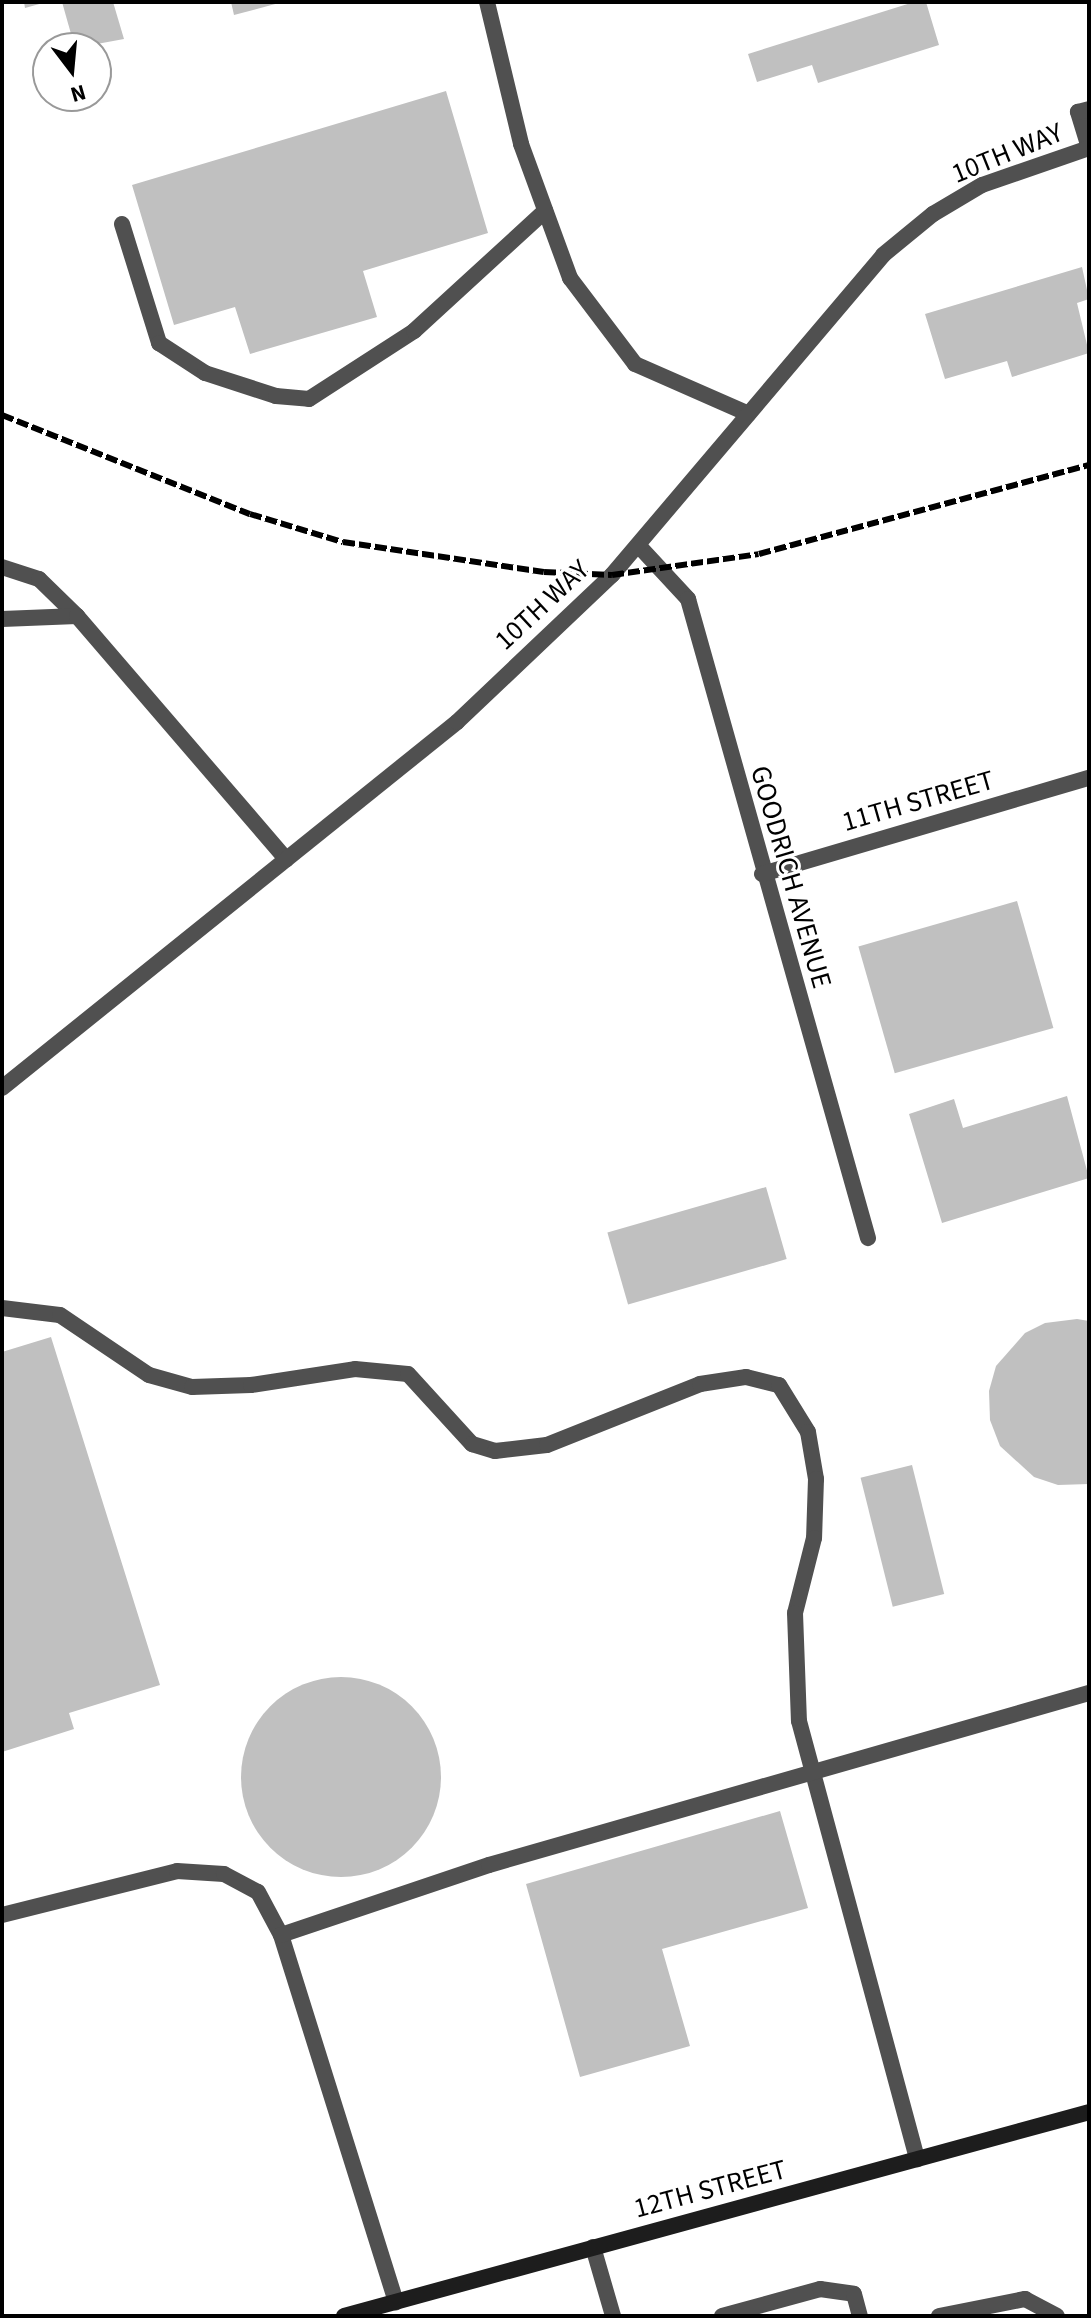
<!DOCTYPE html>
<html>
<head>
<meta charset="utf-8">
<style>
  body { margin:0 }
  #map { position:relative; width:1091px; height:2318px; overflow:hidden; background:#fff; font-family:"Source Sans 3",sans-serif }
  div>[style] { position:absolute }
  .building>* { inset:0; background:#c0c0c0; transform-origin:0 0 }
  .round { border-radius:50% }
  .lane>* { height:16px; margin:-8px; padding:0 8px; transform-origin:8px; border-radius:8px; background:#505050 }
  .street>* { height:16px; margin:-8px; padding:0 8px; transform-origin:8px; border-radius:8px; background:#505050 }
  .secondary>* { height:16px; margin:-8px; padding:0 8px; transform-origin:8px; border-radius:8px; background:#1d1d1d }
  .rail>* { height:6px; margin-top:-3px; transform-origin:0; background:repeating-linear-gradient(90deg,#000 0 12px,transparent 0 16px) }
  span { translate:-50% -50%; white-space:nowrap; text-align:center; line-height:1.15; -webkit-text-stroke:6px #fff; paint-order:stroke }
  .street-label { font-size:28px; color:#000 }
  .frame { position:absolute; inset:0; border:4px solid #000; pointer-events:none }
  .north { position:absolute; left:32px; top:32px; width:80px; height:80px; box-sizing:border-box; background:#fff; border:2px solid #999; border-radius:50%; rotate:164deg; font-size:22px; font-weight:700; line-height:32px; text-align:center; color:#000 }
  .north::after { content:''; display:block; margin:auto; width:28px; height:36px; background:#000; clip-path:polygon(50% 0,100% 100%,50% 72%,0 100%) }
</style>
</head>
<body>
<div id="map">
  <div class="building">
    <div style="clip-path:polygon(24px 2px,43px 2px,43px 3px,25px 8px)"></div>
    <div style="clip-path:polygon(62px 2px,113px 2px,124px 39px,75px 48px)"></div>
    <div style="clip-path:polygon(231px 2px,279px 2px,279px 3px,234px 15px)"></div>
    <div style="clip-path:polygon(914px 2px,926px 2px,939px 45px,818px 83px,812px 65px,757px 82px,748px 54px)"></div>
    <div style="clip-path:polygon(446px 91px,488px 233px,363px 271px,377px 317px,250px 354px,235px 307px,174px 325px,132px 185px)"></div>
    <div style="clip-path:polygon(1082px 267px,1089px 299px,1077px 303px,1089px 353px,1012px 377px,1007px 361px,945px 379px,925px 314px)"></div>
    <div style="left:1017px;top:901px;width:132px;height:165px;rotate:74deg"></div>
    <div style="clip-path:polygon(1067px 1096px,1089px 1178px,942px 1223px,909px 1114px,954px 1099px,963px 1128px)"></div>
    <div style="left:766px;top:1187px;width:75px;height:165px;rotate:74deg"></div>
    <div style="clip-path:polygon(1077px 1319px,1089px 1321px,1089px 1484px,1058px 1485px,1034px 1477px,1000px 1446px,990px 1420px,989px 1391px,996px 1366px,1025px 1333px,1045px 1323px)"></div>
    <div style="clip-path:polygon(51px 1337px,160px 1685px,69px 1713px,74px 1729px,2px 1752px,2px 1352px)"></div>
    <div style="left:912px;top:1465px;width:133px;height:53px;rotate:76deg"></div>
    <div class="round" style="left:241px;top:1677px;width:200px;height:200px"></div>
    <div style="clip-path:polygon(780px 1811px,808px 1908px,662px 1949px,690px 2046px,580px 2077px,526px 1884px)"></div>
  </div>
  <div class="lane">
    <div style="left:1089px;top:148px;width:38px;rotate:-107deg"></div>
    <div style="left:1078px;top:112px;width:11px;rotate:-15deg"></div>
    <div style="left:122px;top:224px;width:125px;rotate:72.7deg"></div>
    <div style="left:159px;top:343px;width:55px;rotate:33.1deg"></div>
    <div style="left:205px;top:373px;width:75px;rotate:17.9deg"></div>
    <div style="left:276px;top:396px;width:33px;rotate:5deg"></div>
    <div style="left:309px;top:399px;width:125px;rotate:-32.9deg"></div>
    <div style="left:414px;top:331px;width:178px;rotate:-42.5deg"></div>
    <div style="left:2px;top:567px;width:39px;rotate:18deg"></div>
    <div style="left:39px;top:579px;width:53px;rotate:44.2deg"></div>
    <div style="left:77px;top:616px;width:75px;rotate:177.7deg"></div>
    <div style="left:77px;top:616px;width:321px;rotate:49.3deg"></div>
    <div style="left:2px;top:1308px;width:58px;rotate:6.9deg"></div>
    <div style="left:60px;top:1315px;width:107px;rotate:34deg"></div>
    <div style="left:149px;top:1375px;width:45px;rotate:15.6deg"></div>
    <div style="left:192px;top:1387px;width:59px;rotate:-1.9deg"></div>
    <div style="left:251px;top:1385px;width:105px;rotate:-8.7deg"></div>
    <div style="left:355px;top:1369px;width:53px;rotate:5.4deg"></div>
    <div style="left:408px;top:1374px;width:95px;rotate:47.6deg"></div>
    <div style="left:472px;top:1444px;width:24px;rotate:17deg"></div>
    <div style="left:495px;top:1451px;width:52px;rotate:-6.6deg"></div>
    <div style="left:547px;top:1445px;width:165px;rotate:-21.7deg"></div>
    <div style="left:700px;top:1384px;width:47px;rotate:-8.7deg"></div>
    <div style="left:746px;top:1377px;width:34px;rotate:14deg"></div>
    <div style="left:779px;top:1385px;width:55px;rotate:58.3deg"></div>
    <div style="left:808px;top:1432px;width:48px;rotate:80.3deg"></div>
    <div style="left:816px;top:1479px;width:59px;rotate:91.9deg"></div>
    <div style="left:814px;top:1538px;width:77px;rotate:104.2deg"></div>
    <div style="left:795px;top:1613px;width:108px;rotate:87.9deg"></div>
    <div style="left:799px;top:1721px;width:454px;rotate:74.9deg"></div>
    <div style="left:2px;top:1915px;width:180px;rotate:-14.1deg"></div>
    <div style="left:177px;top:1871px;width:47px;rotate:3.7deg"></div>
    <div style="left:224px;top:1874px;width:38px;rotate:28deg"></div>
    <div style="left:258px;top:1892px;width:49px;rotate:61.9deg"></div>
    <div style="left:281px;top:1935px;width:385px;rotate:72.6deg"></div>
    <div style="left:281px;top:1935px;width:219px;rotate:-18.6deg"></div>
    <div style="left:489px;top:1865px;width:624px;rotate:-16deg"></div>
    <div style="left:593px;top:2247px;width:72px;rotate:73.8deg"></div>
    <div style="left:722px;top:2316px;width:102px;rotate:-15.4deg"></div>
    <div style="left:820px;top:2289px;width:34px;rotate:8deg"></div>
    <div style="left:854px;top:2294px;width:23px;rotate:75deg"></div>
    <div style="left:939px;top:2316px;width:88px;rotate:-11.2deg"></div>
    <div style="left:1025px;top:2299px;width:36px;rotate:28deg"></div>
  </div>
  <div class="street">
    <div style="left:487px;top:2px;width:146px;rotate:76.5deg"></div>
    <div style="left:521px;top:144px;width:143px;rotate:69.9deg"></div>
    <div style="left:570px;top:278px;width:108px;rotate:52.9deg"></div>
    <div style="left:635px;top:364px;width:124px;rotate:23.7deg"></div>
    <div style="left:638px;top:545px;width:74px;rotate:47.2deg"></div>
    <div style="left:688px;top:599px;width:664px;rotate:74.27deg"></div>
    <div style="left:762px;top:874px;width:341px;rotate:-16.4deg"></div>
    <div style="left:2px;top:1088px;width:584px;rotate:-38.81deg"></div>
    <div style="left:457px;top:722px;width:214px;rotate:-43.5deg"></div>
    <div style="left:612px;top:575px;width:419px;rotate:-49.7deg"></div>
    <div style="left:883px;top:255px;width:65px;rotate:-39.4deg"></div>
    <div style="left:933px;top:214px;width:57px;rotate:-30.6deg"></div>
    <div style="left:982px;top:185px;width:113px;rotate:-19.1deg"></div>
  </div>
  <div class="secondary">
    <div style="left:344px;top:2316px;width:772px;rotate:-15.31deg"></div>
  </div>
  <div class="rail">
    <div style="left:2px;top:415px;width:267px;rotate:21.8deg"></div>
    <div style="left:250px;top:514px;width:97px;rotate:16.8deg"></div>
    <div style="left:343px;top:542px;width:203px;rotate:8.5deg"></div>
    <div style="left:544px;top:572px;width:68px;rotate:2.5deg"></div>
    <div style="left:612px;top:575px;width:148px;rotate:-8.1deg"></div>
    <div style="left:759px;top:554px;width:342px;rotate:-15.1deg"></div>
  </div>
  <div class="street-label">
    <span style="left:1007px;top:153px;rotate:-22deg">10TH WAY</span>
    <span style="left:542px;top:605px;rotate:-43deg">10TH WAY</span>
    <span style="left:918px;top:801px;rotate:-16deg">11TH STREET</span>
    <span style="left:791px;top:877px;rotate:74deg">GOODRICH AVENUE</span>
    <span style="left:710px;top:2189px;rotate:-15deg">12TH STREET</span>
  </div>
  <div class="frame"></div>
  <div class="north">N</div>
</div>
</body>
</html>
